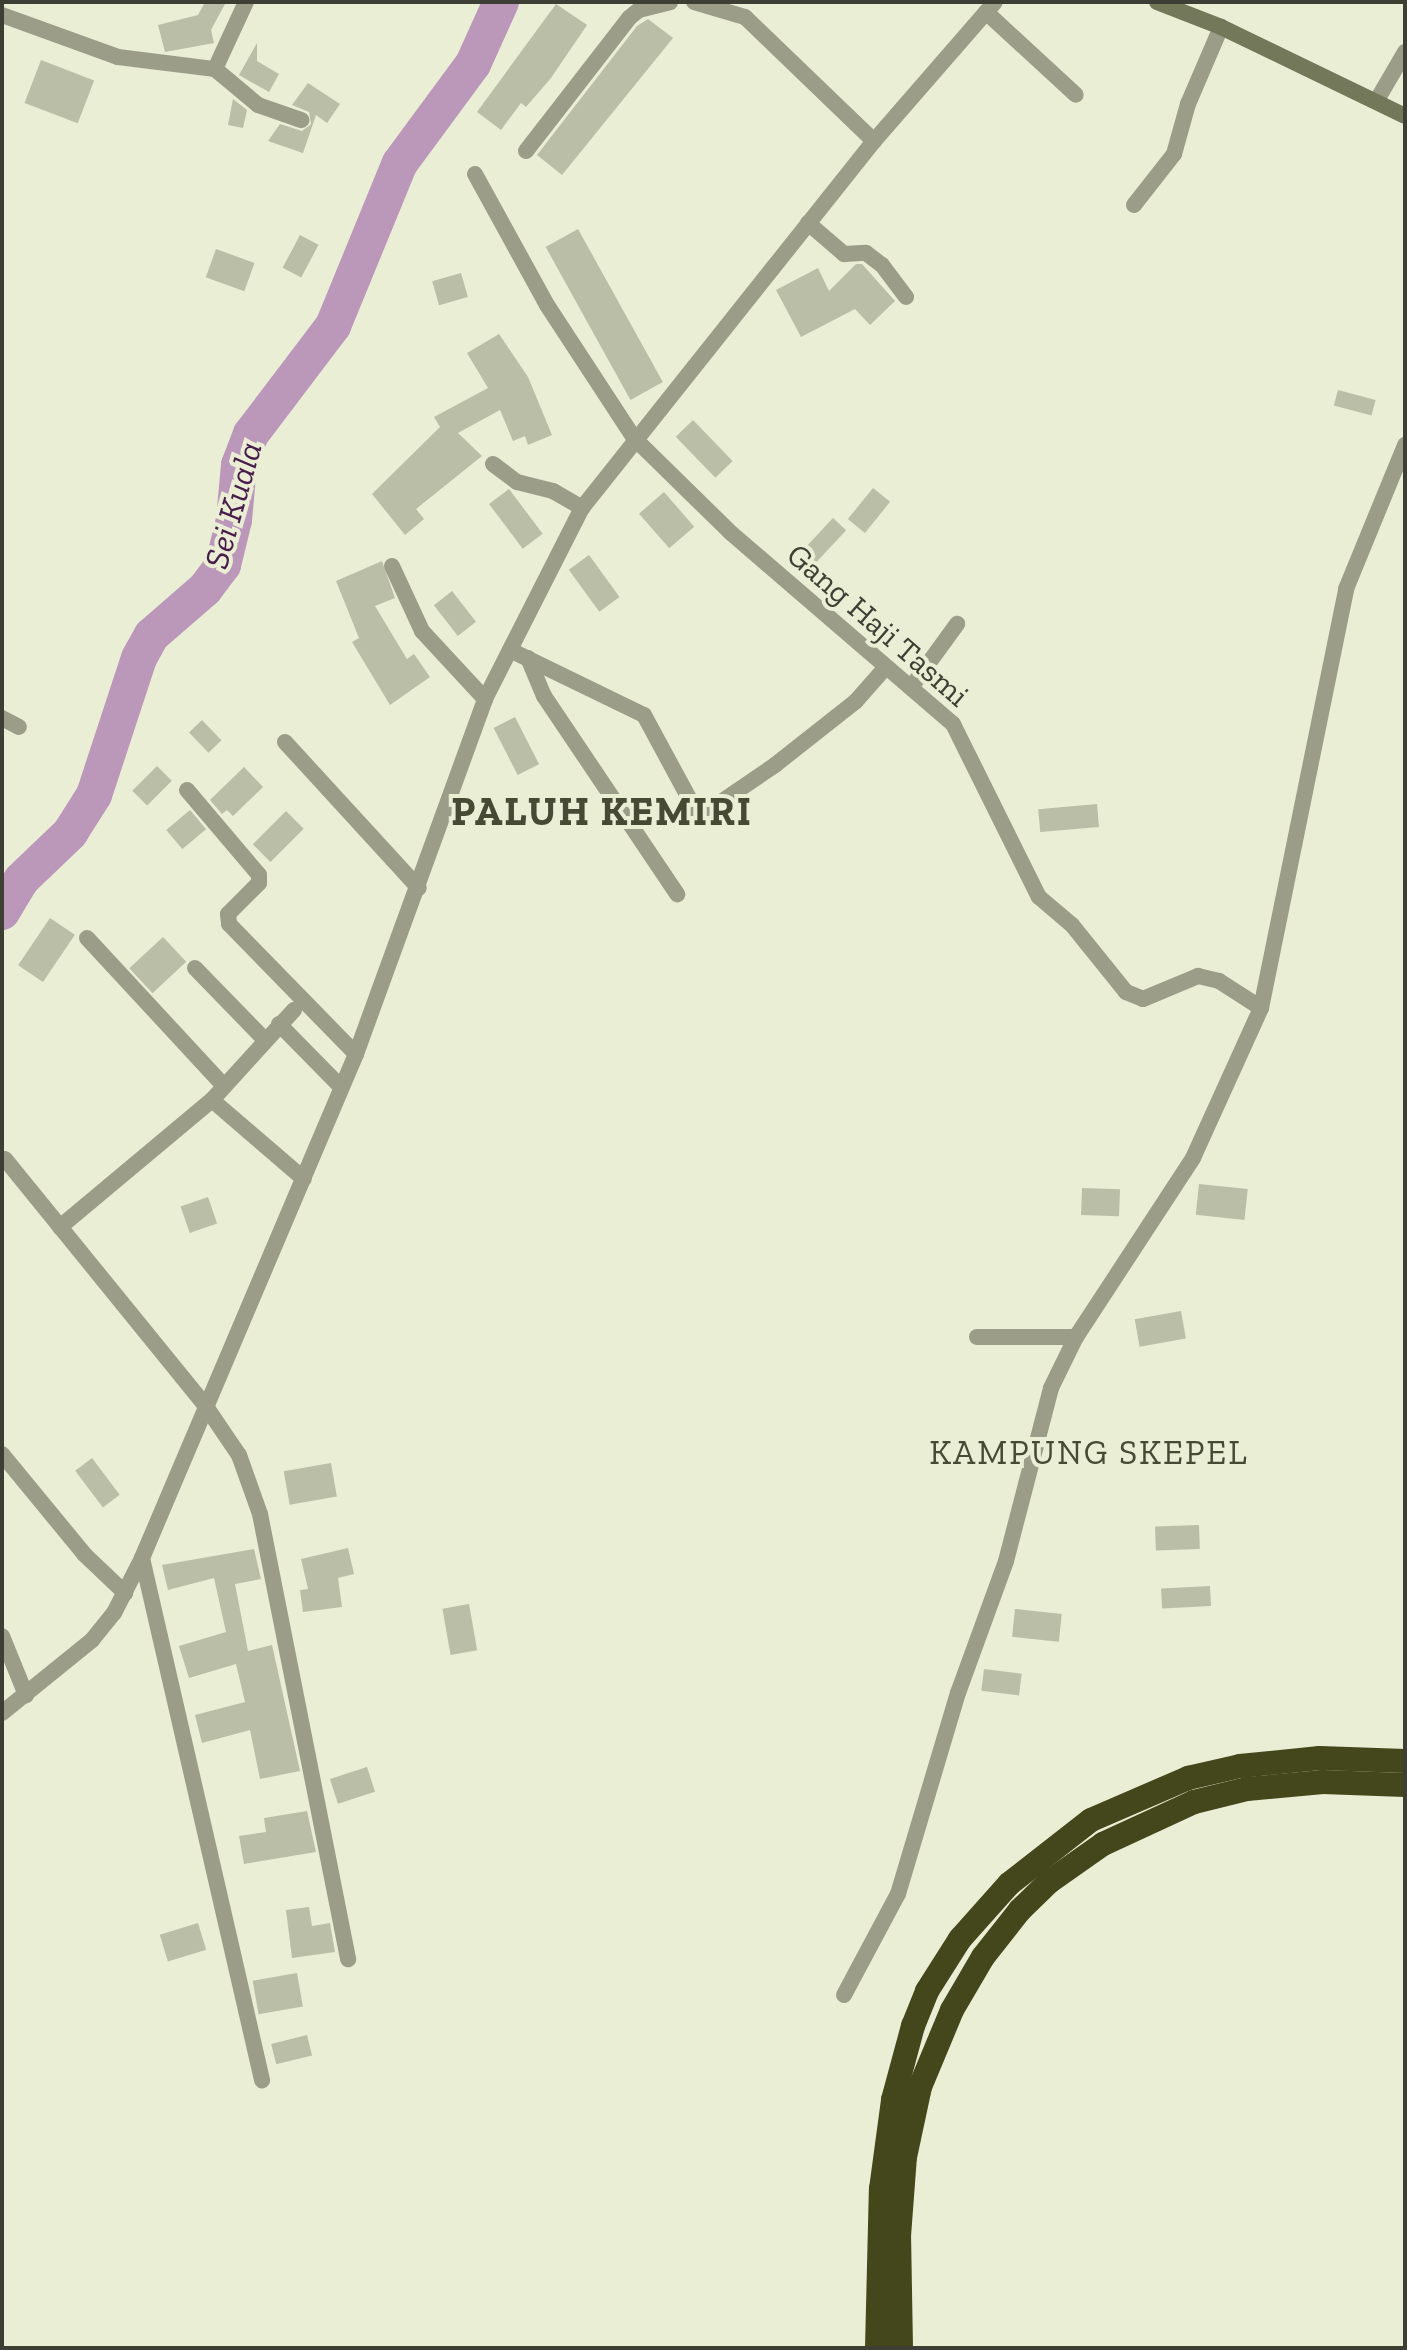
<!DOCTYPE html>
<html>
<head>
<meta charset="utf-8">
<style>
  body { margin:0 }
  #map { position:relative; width:1407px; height:2350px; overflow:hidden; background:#eaeed5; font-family:"Zilla Slab",serif }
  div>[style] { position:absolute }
  .river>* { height:36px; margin:-18px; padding:0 18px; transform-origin:18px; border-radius:18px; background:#bb97ba }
  .building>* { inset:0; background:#bbbea6; transform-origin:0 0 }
  .minor>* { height:16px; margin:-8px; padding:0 8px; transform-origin:8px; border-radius:8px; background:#9b9d89 }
  .secondary>* { height:16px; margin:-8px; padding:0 8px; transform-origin:8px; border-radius:8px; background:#74785a }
  .motorway>* { height:24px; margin:-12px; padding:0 12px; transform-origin:12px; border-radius:12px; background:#43471b }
  span { translate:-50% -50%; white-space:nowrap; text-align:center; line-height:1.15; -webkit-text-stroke:8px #eaeed5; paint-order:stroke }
  .street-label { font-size:32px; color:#3d3e34 }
  .water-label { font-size:34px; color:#481c4a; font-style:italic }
  .neighbourhood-label { font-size:34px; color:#464934; letter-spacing:2px }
  .district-label { font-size:40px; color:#464934; font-weight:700; letter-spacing:2px }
  .frame { position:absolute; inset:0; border:4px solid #3d3e34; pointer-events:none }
</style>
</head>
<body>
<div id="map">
  <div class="river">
    <div style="left:2px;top:912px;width:37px;rotate:-59deg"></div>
    <div style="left:21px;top:880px;width:68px;rotate:-43.8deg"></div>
    <div style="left:70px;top:833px;width:45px;rotate:-57.7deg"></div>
    <div style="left:94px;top:795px;width:144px;rotate:-71.8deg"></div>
    <div style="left:139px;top:658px;width:26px;rotate:-61deg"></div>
    <div style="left:152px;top:635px;width:70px;rotate:-41deg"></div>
    <div style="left:205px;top:589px;width:30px;rotate:-53deg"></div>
    <div style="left:223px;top:565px;width:46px;rotate:-76.3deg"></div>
    <div style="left:234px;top:520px;width:55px;rotate:-84.8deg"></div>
    <div style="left:239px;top:465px;width:33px;rotate:-69deg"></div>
    <div style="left:251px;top:434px;width:136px;rotate:-52.8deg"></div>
    <div style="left:333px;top:326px;width:176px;rotate:-67.7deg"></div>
    <div style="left:400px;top:163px;width:123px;rotate:-53.6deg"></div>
    <div style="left:473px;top:64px;width:68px;rotate:-65.7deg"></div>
  </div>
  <div class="building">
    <div style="clip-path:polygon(205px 2px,226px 2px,211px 30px,214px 43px,165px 52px,158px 25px,198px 15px)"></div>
    <div style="clip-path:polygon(556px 4px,587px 25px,551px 78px,526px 107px,521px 103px,501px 130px,477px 112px)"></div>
    <div style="clip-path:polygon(648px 19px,673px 38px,562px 175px,537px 155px,637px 26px)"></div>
    <div style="clip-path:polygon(257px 43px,257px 61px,279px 74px,269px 92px,239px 75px)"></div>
    <div style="left:41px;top:60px;width:57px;height:46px;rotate:21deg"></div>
    <div style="clip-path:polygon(308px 83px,340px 104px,327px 123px,316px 115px,303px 153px,268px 141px,280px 124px,302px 131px,311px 124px,309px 112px,292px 105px)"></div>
    <div style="clip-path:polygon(233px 99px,247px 110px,243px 128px,228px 125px)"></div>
    <div style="left:578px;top:229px;width:175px;height:37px;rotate:61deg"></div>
    <div style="left:300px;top:235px;width:21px;height:37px;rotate:28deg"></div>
    <div style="left:216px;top:249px;width:41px;height:30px;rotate:20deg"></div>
    <div style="clip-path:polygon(856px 264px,862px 264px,895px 301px,870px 325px,855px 309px,801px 337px,776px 290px,818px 268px,829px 291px)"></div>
    <div style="left:461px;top:273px;width:25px;height:30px;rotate:74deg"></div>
    <div style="clip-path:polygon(499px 334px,528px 377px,552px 435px,528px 445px,525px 436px,513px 441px,500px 410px,458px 433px,482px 456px,416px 509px,424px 519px,405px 535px,372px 494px,440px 427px,434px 417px,488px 388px,467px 353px)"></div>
    <div style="left:1338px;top:390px;width:39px;height:16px;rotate:15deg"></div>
    <div style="left:693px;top:420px;width:57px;height:24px;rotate:46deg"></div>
    <div style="left:873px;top:488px;width:22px;height:40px;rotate:39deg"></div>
    <div style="left:509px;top:489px;width:56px;height:25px;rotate:53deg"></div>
    <div style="left:664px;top:492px;width:46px;height:33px;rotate:49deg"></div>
    <div style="left:833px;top:518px;width:18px;height:50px;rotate:43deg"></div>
    <div style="left:589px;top:555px;width:52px;height:25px;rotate:54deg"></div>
    <div style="clip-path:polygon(382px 561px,395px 598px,375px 606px,407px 659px,414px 654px,430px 677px,390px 705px,352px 642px,359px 638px,336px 581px)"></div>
    <div style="left:452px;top:591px;width:39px;height:23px;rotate:52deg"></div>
    <div style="left:515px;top:717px;width:53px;height:24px;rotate:63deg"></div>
    <div style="left:202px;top:720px;width:28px;height:18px;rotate:46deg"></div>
    <div style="left:157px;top:766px;width:21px;height:35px;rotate:45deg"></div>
    <div style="clip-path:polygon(244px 767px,263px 787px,233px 816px,227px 810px,222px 814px,210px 800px)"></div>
    <div style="left:1097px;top:804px;width:23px;height:59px;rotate:85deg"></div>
    <div style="left:190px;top:810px;width:25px;height:31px;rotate:50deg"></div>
    <div style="left:286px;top:811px;width:25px;height:47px;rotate:45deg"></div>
    <div style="left:50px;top:918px;width:30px;height:57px;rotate:34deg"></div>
    <div style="left:163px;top:937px;width:34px;height:46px;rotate:47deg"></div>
    <div style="left:1199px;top:1184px;width:49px;height:31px;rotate:6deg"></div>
    <div style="left:1082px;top:1188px;width:38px;height:27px;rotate:2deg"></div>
    <div style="left:208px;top:1197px;width:28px;height:29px;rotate:71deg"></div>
    <div style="left:1181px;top:1311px;width:28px;height:47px;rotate:80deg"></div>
    <div style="left:92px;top:1458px;width:46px;height:21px;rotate:53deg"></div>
    <div style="left:331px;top:1463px;width:34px;height:48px;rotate:80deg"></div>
    <div style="left:1199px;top:1525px;width:24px;height:44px;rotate:88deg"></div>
    <div style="clip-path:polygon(348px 1548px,354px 1574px,338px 1578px,342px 1607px,303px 1612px,300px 1590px,308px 1589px,301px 1559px)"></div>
    <div style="clip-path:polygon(254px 1549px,261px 1579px,235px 1584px,248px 1651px,272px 1645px,300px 1771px,260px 1779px,250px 1730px,202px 1743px,195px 1715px,245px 1702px,236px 1664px,189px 1678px,179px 1646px,226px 1632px,214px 1578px,168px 1590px,162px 1565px)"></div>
    <div style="left:1210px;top:1586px;width:20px;height:49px;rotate:87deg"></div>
    <div style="left:469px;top:1604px;width:47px;height:27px;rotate:80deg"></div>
    <div style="left:1015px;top:1609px;width:47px;height:28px;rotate:6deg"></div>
    <div style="left:984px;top:1669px;width:38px;height:22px;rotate:7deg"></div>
    <div style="left:367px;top:1767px;width:26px;height:39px;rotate:72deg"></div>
    <div style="clip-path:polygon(307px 1811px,316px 1852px,244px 1864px,239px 1836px,266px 1832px,264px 1818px)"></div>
    <div style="clip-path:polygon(309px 1907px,312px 1926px,330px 1923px,335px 1952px,292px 1958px,286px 1910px)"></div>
    <div style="left:198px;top:1923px;width:28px;height:40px;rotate:73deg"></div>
    <div style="left:297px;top:1973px;width:34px;height:45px;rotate:80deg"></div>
    <div style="left:307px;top:2035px;width:21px;height:37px;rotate:76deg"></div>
  </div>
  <div class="minor">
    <div style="left:694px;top:2px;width:53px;rotate:16.4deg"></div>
    <div style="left:745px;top:17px;width:179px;rotate:43.9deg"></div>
    <div style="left:986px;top:12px;width:122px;rotate:42.7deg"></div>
    <div style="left:2px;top:15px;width:123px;rotate:19.9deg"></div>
    <div style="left:118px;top:57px;width:98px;rotate:7.1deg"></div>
    <div style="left:215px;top:69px;width:56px;rotate:39.9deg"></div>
    <div style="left:258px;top:105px;width:46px;rotate:19.2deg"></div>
    <div style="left:215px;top:69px;width:74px;rotate:-65.2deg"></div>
    <div style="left:1377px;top:100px;width:56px;rotate:-59.7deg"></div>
    <div style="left:526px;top:151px;width:168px;rotate:-52.2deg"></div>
    <div style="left:629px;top:18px;width:13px;rotate:-39deg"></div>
    <div style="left:639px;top:10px;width:32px;rotate:-14deg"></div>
    <div style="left:475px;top:174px;width:149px;rotate:61.2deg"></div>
    <div style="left:547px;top:305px;width:159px;rotate:56.8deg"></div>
    <div style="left:634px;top:438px;width:136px;rotate:44.4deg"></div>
    <div style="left:731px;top:533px;width:293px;rotate:40.7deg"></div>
    <div style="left:953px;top:724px;width:193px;rotate:63.6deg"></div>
    <div style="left:1039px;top:897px;width:43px;rotate:40.3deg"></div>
    <div style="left:1072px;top:925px;width:86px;rotate:51.1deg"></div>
    <div style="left:1126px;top:992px;width:18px;rotate:22deg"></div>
    <div style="left:1143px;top:999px;width:60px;rotate:-22.7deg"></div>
    <div style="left:1198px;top:976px;width:22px;rotate:13deg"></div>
    <div style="left:1219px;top:981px;width:50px;rotate:32.7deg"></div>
    <div style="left:1134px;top:205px;width:65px;rotate:-51.9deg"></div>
    <div style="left:1174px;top:154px;width:52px;rotate:-74.4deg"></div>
    <div style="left:1188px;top:104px;width:84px;rotate:-66.8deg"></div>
    <div style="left:808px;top:223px;width:48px;rotate:40.7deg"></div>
    <div style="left:844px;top:254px;width:22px;rotate:-3deg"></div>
    <div style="left:866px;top:253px;width:20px;rotate:37deg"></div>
    <div style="left:882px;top:265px;width:40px;rotate:53deg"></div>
    <div style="left:493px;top:464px;width:30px;rotate:37deg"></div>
    <div style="left:517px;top:482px;width:37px;rotate:14deg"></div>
    <div style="left:553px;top:491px;width:34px;rotate:30deg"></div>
    <div style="left:392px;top:566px;width:72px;rotate:65.2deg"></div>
    <div style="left:422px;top:631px;width:93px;rotate:47.2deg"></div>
    <div style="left:510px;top:650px;width:149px;rotate:25.9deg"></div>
    <div style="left:644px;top:715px;width:109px;rotate:61.6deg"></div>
    <div style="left:696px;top:811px;width:20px;rotate:-15deg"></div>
    <div style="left:715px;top:806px;width:73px;rotate:-34.3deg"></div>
    <div style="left:775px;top:765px;width:103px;rotate:-38.3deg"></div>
    <div style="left:856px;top:701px;width:44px;rotate:-48.7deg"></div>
    <div style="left:528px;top:658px;width:41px;rotate:67.2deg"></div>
    <div style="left:544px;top:696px;width:239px;rotate:56.1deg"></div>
    <div style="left:912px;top:686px;width:77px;rotate:-54deg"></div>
    <div style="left:2px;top:718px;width:19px;rotate:28deg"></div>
    <div style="left:285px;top:742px;width:198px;rotate:47.5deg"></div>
    <div style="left:187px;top:790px;width:111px;rotate:49.7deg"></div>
    <div style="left:259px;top:875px;width:8px;rotate:90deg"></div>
    <div style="left:259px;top:883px;width:44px;rotate:135deg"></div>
    <div style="left:228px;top:914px;width:10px;rotate:84deg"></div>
    <div style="left:229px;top:924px;width:182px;rotate:45.7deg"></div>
    <div style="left:87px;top:938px;width:202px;rotate:47.2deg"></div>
    <div style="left:195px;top:968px;width:100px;rotate:45.8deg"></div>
    <div style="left:279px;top:1024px;width:88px;rotate:45.5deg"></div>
    <div style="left:212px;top:1100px;width:121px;rotate:40.7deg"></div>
    <div style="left:5px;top:1159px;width:321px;rotate:50.9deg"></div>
    <div style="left:207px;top:1408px;width:57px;rotate:55.8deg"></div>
    <div style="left:239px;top:1455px;width:63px;rotate:70.4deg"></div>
    <div style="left:260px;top:1514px;width:454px;rotate:78.8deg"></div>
    <div style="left:60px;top:1227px;width:198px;rotate:-39.9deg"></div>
    <div style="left:212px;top:1100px;width:122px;rotate:-47.7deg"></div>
    <div style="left:977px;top:1337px;width:99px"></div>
    <div style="left:2px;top:1454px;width:129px;rotate:50.6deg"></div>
    <div style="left:84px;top:1554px;width:57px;rotate:43.6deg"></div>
    <div style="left:142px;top:1558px;width:536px;rotate:77.05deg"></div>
    <div style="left:2px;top:1636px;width:64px;rotate:67.9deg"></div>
    <div style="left:2px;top:1713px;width:116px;rotate:-39deg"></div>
    <div style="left:92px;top:1640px;width:35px;rotate:-51deg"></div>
    <div style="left:114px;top:1613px;width:62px;rotate:-63deg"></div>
    <div style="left:142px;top:1558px;width:548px;rotate:-66.99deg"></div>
    <div style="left:356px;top:1054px;width:378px;rotate:-70deg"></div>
    <div style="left:485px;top:699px;width:214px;rotate:-63.1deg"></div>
    <div style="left:582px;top:508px;width:469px;rotate:-51.5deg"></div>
    <div style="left:874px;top:141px;width:184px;rotate:-49deg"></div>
    <div style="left:844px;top:1995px;width:115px;rotate:-61.9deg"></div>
    <div style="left:898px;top:1894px;width:210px;rotate:-73.4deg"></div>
    <div style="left:958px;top:1693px;width:140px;rotate:-70deg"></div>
    <div style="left:1006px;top:1561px;width:179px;rotate:-75.4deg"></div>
    <div style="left:1051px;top:1388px;width:57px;rotate:-63.9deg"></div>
    <div style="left:1076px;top:1337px;width:214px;rotate:-56.8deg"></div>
    <div style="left:1193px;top:1158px;width:165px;rotate:-65.6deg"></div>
    <div style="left:1261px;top:1008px;width:428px;rotate:-78.5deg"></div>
    <div style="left:1346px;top:589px;width:156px;rotate:-67.7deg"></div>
  </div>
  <div class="secondary">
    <div style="left:1157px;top:2px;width:69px;rotate:21.3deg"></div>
    <div style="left:1221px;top:27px;width:204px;rotate:25.8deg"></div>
  </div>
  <div class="motorway">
    <div style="left:877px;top:2348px;width:159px;rotate:-88.6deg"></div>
    <div style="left:881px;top:2189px;width:90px;rotate:-82.3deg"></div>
    <div style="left:893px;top:2100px;width:77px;rotate:-74.9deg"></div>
    <div style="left:913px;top:2026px;width:38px;rotate:-68deg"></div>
    <div style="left:927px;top:1991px;width:62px;rotate:-57.6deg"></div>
    <div style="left:960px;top:1939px;width:74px;rotate:-48.3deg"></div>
    <div style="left:1009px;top:1884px;width:104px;rotate:-38deg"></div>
    <div style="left:1091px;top:1820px;width:106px;rotate:-23.4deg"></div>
    <div style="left:1188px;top:1778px;width:53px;rotate:-13deg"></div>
    <div style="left:1240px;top:1766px;width:80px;rotate:-5.7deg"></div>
    <div style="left:1320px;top:1758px;width:85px;rotate:2deg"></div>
    <div style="left:901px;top:2348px;width:112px;rotate:-91deg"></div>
    <div style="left:899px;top:2236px;width:79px;rotate:-85.7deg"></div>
    <div style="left:905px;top:2157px;width:72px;rotate:-77.9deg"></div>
    <div style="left:920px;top:2087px;width:83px;rotate:-67.4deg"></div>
    <div style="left:952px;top:2010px;width:61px;rotate:-59.7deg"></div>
    <div style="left:983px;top:1957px;width:60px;rotate:-51.8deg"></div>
    <div style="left:1020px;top:1910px;width:40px;rotate:-44deg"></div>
    <div style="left:1049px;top:1882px;width:66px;rotate:-35.1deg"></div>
    <div style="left:1103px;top:1844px;width:100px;rotate:-24.8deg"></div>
    <div style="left:1194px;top:1802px;width:55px;rotate:-13.8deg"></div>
    <div style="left:1247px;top:1789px;width:76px;rotate:-5.3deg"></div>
    <div style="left:1323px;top:1782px;width:82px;rotate:2.1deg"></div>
  </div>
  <div class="street-label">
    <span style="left:878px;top:625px;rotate:41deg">Gang Haji Tasmi</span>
  </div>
  <div class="water-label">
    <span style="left:233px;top:505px;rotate:-74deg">Sei Kuala</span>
  </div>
  <div class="neighbourhood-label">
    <span style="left:1089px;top:1453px">KAMPUNG SKEPEL</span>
  </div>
  <div class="district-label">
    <span style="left:602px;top:811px">PALUH KEMIRI</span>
  </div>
  <div class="frame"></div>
</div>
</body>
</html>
